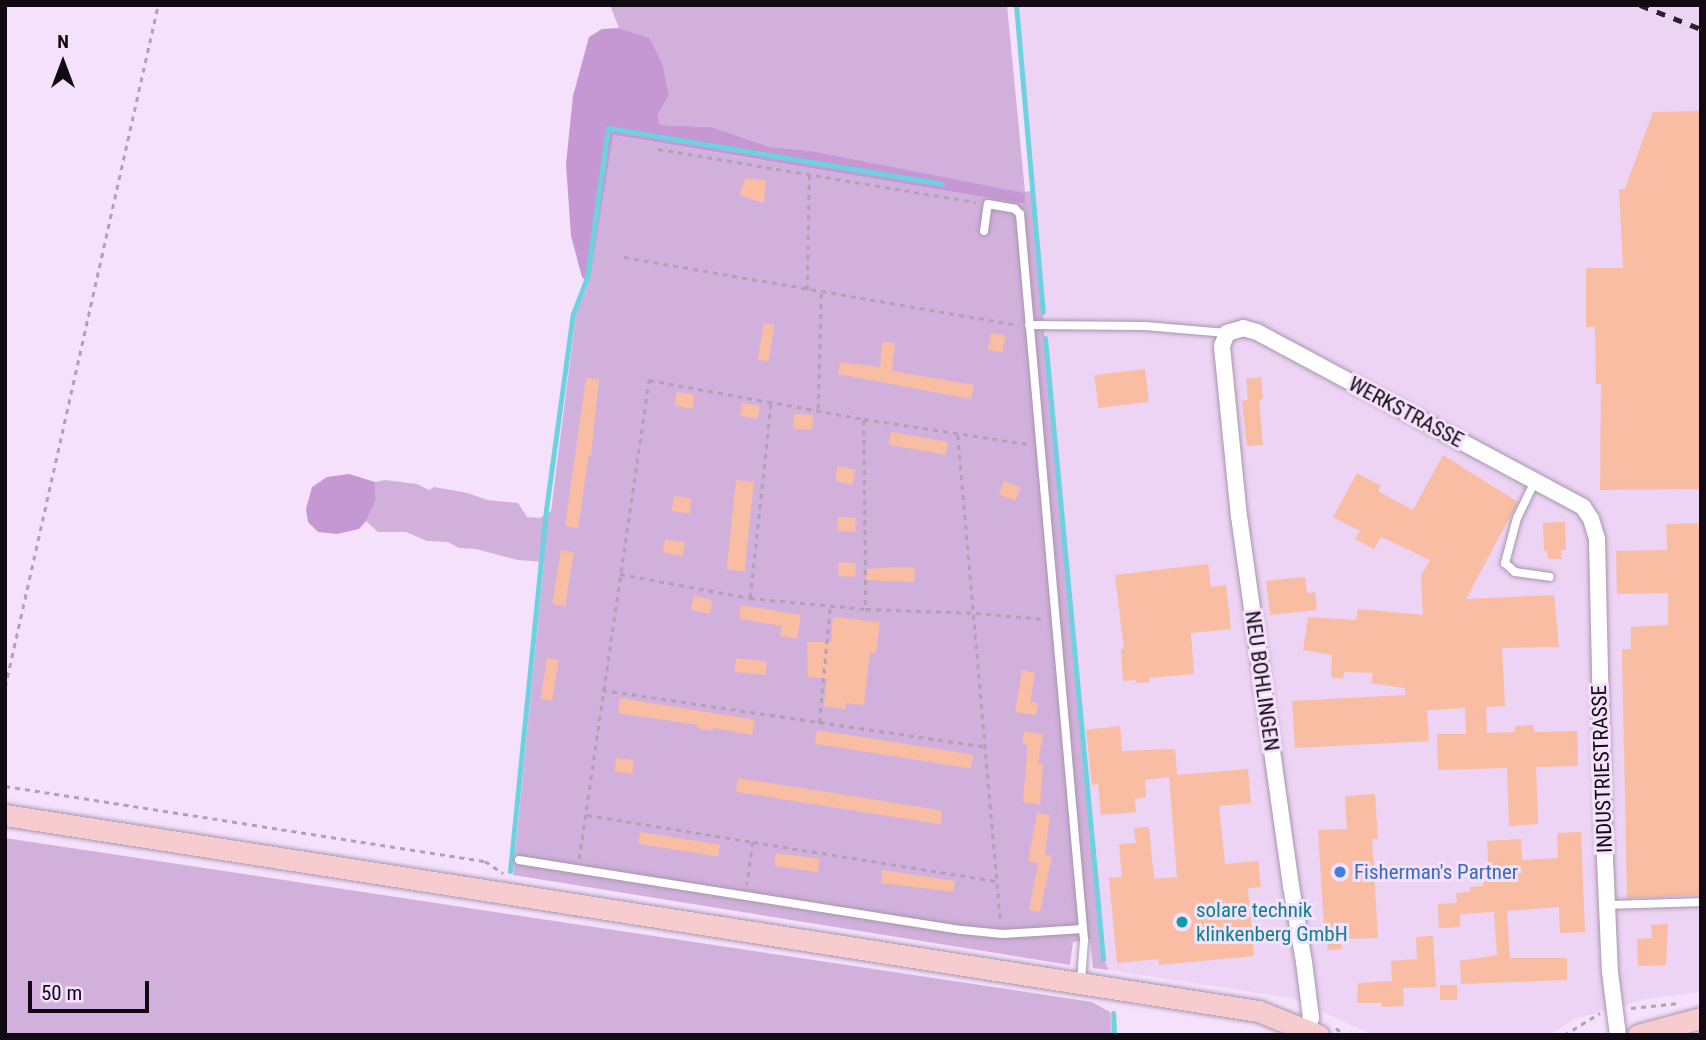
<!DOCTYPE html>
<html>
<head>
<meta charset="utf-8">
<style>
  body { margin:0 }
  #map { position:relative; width:1706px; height:1040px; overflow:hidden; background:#f6e1fd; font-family:"Roboto Condensed",sans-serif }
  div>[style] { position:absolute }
  .built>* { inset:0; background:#edd3f4 }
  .green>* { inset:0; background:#d1b1dc }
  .forest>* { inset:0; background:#c598d4 }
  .stream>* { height:5px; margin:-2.5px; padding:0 2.5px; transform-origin:2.5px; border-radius:2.5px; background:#6cd2e0 }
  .building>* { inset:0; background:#f8bda2; transform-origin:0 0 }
  .path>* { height:2.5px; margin-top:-1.25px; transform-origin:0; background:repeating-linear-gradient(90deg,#b1a0b6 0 5px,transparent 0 10px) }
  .roads { filter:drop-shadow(0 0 2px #a895ae) drop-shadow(0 0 2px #a895ae) }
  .service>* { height:8px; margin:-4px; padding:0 4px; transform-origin:4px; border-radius:4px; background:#fff }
  .minor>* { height:16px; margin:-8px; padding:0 8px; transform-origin:8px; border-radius:8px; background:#fff }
  .secondary>* { height:21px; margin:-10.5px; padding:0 10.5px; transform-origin:10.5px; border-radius:10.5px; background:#f7cccf }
  .rail>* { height:5px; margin-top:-2.5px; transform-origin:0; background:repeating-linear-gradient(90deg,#2b222d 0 9px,transparent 0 18px) }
  .dots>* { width:19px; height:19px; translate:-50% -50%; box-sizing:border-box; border:4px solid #f6e1fd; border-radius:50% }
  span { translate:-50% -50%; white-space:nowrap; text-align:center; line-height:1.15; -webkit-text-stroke:6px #f6e1fd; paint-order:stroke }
  .street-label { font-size:21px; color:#110a13 }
  .shop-label { font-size:21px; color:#366cbe }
  .left { translate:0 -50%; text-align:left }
  .culture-label { font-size:21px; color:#0d838f }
  .frame { position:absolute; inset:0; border:7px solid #110a13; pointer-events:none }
  .north { position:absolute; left:28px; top:28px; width:70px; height:70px; -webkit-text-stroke:5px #f6e1fd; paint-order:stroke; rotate:0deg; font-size:19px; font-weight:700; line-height:28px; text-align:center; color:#110a13 }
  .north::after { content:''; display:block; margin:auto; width:24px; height:32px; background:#110a13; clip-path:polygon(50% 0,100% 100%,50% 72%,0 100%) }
  .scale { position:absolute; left:28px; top:981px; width:121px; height:32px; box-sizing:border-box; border:4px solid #110a13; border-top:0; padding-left:9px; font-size:21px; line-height:24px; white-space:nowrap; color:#110a13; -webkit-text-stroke:5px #f6e1fd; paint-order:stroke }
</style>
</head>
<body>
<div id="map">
  <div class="built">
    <div style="clip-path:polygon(1016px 5px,1701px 5px,1701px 992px,1645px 999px,1575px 1019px,1549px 1035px,1374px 1035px,1291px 998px,1109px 970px,1103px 959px)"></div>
  </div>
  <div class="green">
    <div style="clip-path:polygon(610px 5px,1007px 5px,1025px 192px,1034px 190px,1045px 338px,1103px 959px,1109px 970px,1093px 968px,1090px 939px,1073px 942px,1070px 965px,513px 875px,544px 562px,518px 560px,476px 549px,459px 548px,448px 542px,427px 541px,406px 532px,378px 532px,366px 521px,376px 500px,375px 482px,385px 480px,417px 484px,429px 490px,434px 487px,468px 493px,487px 500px,518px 503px,527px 517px,540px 518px,551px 511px,576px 314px,589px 282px,612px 135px,1025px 204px,1024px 193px,812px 151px,770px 147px,712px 127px,660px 125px,658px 115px,669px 95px,663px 65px,650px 38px,619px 28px)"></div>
    <div style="clip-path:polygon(5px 838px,1092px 1002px,1110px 1012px,1112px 1035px,5px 1035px)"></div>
  </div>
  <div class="forest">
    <div style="clip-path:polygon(619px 28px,650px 38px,663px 65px,669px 95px,658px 115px,660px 125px,712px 127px,770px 147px,812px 151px,1025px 193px,1025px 204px,613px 135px,589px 283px,582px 277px,571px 236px,566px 164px,573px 96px,589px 37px,602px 29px)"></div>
    <div style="clip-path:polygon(349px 474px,375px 482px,376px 500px,366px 521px,359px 529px,337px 534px,318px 532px,308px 522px,306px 509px,312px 487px,327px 477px)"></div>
  </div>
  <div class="stream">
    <div style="left:1016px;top:5px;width:308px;rotate:85deg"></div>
    <div style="left:1045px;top:338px;width:624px;rotate:84.66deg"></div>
    <div style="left:510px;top:871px;width:363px;rotate:-84.3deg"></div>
    <div style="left:546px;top:510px;width:198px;rotate:-82.2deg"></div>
    <div style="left:573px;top:314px;width:40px;rotate:-69deg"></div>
    <div style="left:587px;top:277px;width:150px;rotate:-82deg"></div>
    <div style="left:608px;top:128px;width:338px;rotate:9.5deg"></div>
    <div style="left:1113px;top:1013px;width:22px;rotate:87deg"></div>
  </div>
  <div class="building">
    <div style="clip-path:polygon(1701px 111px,1701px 489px,1600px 490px,1601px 384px,1596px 384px,1595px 327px,1586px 327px,1586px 268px,1623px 268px,1619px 189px,1625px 189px,1653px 112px)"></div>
    <div style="clip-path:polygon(745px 178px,766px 180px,764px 203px,739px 195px)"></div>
    <div style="left:764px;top:323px;width:11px;height:37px;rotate:10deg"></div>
    <div style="left:991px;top:333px;width:15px;height:17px;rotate:11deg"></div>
    <div style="clip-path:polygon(882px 342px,895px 343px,892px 371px,974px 385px,971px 399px,838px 374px,840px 362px,880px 367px)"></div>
    <div style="left:1145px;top:369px;width:33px;height:51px;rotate:83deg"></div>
    <div style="clip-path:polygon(1261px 377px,1263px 399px,1253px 400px,1259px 399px,1263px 445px,1247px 446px,1242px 401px,1248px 400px,1246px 379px)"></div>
    <div style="clip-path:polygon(586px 378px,599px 379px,591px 456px,589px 455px,578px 528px,565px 526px)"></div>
    <div style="left:677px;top:392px;width:18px;height:14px;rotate:9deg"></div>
    <div style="left:742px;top:403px;width:18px;height:13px;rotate:9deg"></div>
    <div style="left:794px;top:414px;width:19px;height:15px;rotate:3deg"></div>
    <div style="left:891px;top:432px;width:58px;height:13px;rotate:10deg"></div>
    <div style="clip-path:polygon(1443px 455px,1518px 502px,1466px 599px,1554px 595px,1559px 647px,1502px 648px,1505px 706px,1486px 707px,1487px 733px,1515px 732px,1515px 726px,1534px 725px,1534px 732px,1577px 731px,1578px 766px,1536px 767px,1538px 824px,1509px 826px,1507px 768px,1438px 770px,1437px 734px,1466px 734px,1465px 708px,1427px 710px,1429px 741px,1295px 748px,1292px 701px,1405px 695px,1405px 688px,1371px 683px,1373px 673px,1344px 672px,1343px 679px,1331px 677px,1332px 655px,1303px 650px,1308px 617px,1356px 620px,1358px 609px,1423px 615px,1421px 575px,1430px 560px,1381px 537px,1374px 549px,1355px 539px,1360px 531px,1333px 517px,1357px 473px,1381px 486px,1378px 491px,1413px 510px)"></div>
    <div style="left:838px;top:466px;width:18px;height:15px;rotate:13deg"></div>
    <div style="left:736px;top:480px;width:18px;height:90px;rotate:6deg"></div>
    <div style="left:1004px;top:481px;width:18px;height:14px;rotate:22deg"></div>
    <div style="left:674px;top:496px;width:18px;height:15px;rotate:9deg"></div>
    <div style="left:838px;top:517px;width:18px;height:14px;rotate:3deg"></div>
    <div style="clip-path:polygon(1565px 522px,1566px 550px,1561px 550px,1562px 559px,1548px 559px,1547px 551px,1544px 551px,1543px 523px)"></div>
    <div style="clip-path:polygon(1701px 523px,1701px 895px,1627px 898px,1622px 649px,1631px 649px,1631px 627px,1668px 625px,1668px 593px,1617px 594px,1616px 551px,1667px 550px,1666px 524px)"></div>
    <div style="left:665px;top:539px;width:20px;height:14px;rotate:9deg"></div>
    <div style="left:561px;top:550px;width:13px;height:55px;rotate:9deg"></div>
    <div style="left:839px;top:562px;width:17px;height:14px;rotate:3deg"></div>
    <div style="clip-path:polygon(1208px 564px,1211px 587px,1226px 585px,1231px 629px,1191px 633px,1194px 674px,1149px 678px,1150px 682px,1136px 683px,1136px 680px,1123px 681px,1121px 649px,1124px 649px,1115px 575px)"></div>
    <div style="clip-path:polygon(897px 567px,915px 568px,914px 582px,866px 580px,866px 569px)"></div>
    <div style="clip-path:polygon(1305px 577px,1307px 593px,1315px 592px,1317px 610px,1270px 615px,1266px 581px)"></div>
    <div style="left:694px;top:596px;width:19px;height:14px;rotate:12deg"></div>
    <div style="clip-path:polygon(741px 605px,801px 615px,797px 639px,780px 636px,782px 626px,739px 619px)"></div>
    <div style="clip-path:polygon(833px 617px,880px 622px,876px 653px,870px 653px,864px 705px,846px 703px,846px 709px,824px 706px,827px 679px,808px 677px,807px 642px,831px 642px)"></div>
    <div style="left:547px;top:658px;width:12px;height:41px;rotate:9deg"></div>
    <div style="left:736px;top:658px;width:31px;height:14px;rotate:6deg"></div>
    <div style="clip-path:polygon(1022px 670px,1035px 673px,1030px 702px,1038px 703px,1036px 715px,1015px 712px)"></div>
    <div style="clip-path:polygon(620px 698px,755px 720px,752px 735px,714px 728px,712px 731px,697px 728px,698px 725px,618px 713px)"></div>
    <div style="clip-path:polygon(1120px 726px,1122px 751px,1175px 749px,1177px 775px,1248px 769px,1251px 803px,1219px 806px,1225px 864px,1258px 861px,1261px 887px,1248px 888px,1254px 956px,1159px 965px,1159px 959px,1117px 963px,1109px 878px,1122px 877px,1119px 844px,1136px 843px,1134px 828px,1149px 827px,1154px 879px,1177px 877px,1169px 777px,1145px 780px,1146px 797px,1135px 799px,1136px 812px,1101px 815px,1098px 784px,1092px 785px,1086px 730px)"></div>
    <div style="left:817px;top:730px;width:158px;height:14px;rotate:9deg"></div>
    <div style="clip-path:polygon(1024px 731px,1043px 734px,1038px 764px,1043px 764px,1040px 805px,1023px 802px,1027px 752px,1027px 745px,1022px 744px)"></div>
    <div style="left:616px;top:758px;width:18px;height:14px;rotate:6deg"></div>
    <div style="left:738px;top:778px;width:207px;height:14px;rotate:9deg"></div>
    <div style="clip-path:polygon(1375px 794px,1378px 839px,1372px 839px,1378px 938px,1341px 939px,1342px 949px,1328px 950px,1327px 941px,1325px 941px,1318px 830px,1347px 829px,1345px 796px)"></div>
    <div style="clip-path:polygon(1037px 813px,1050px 815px,1045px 855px,1052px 856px,1040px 912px,1029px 910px,1038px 863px,1028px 861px)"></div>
    <div style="left:640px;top:832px;width:81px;height:12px;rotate:9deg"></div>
    <div style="clip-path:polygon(1581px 832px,1585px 932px,1560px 933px,1559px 907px,1507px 911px,1510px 958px,1567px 958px,1567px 980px,1461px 984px,1460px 961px,1497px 955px,1494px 912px,1460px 914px,1460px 927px,1439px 928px,1438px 904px,1457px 903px,1456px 893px,1470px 892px,1470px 887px,1483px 886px,1483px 877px,1489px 877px,1487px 841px,1521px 839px,1522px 860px,1558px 858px,1557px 833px)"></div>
    <div style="left:776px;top:853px;width:44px;height:13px;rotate:8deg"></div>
    <div style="clip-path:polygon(882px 870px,955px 881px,953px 892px,881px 883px)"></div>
    <div style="clip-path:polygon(1668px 924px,1666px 965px,1638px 966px,1637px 939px,1652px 938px,1651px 925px)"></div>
    <div style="clip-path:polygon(1433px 936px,1436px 987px,1403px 988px,1404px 1006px,1382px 1007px,1382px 1003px,1357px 1003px,1358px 983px,1392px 981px,1391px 961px,1417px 959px,1416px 937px)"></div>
    <div style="left:1440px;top:985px;width:17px;height:15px"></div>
  </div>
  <div class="path">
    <div style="left:658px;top:149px;width:322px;rotate:9.5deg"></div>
    <div style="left:624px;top:257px;width:401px;rotate:9.8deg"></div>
    <div style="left:807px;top:290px;width:116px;rotate:-89deg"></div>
    <div style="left:818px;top:409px;width:116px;rotate:-88.5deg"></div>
    <div style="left:864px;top:420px;width:189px;rotate:89.4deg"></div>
    <div style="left:958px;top:435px;width:490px;rotate:85deg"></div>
    <div style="left:620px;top:574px;width:132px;rotate:10.5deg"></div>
    <div style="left:750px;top:598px;width:117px;rotate:5.4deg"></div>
    <div style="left:866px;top:609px;width:110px;rotate:2.1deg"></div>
    <div style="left:976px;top:613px;width:68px;rotate:5deg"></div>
    <div style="left:750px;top:598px;width:199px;rotate:-83.9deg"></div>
    <div style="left:5px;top:687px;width:699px;rotate:-77.36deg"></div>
    <div style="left:602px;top:690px;width:388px;rotate:8.4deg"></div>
    <div style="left:819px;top:723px;width:118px;rotate:-84.6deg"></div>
    <div style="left:5px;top:786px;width:486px;rotate:8.9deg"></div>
    <div style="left:485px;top:861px;width:22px;rotate:34deg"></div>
    <div style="left:587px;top:815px;width:168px;rotate:9.2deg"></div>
    <div style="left:753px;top:842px;width:43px;rotate:97.9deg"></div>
    <div style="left:753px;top:842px;width:246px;rotate:9.1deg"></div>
    <div style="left:579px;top:859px;width:484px;rotate:-81.7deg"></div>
    <div style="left:649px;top:380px;width:219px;rotate:10.3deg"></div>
    <div style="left:864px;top:419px;width:166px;rotate:8.7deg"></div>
    <div style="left:1631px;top:1008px;width:49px;rotate:-5.8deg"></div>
    <div style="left:1336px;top:1028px;width:11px;rotate:38deg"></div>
    <div style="left:1564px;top:1035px;width:42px;rotate:-31.4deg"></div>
  </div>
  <div class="roads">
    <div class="service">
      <div style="left:984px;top:231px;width:27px;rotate:-82deg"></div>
      <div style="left:988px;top:204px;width:27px;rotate:10deg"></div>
      <div style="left:1015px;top:209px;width:7px;rotate:45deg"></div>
      <div style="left:1020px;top:214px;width:729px;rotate:84.96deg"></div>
      <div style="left:1084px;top:940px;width:42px;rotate:94.1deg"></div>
      <div style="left:1029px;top:325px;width:116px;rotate:0.5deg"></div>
      <div style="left:1145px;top:326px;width:82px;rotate:4.9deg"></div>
      <div style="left:1535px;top:481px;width:41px;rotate:115.9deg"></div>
      <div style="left:1517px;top:518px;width:47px;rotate:104.9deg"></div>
      <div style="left:1505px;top:563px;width:13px;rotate:42deg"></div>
      <div style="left:1515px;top:572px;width:35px;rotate:8deg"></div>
      <div style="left:519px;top:860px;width:448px;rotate:9deg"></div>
      <div style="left:962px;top:930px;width:41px;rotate:5.6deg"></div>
      <div style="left:1003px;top:934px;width:80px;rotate:-3.6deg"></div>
      <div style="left:1607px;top:905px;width:94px;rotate:-1.8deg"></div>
    </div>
    <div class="minor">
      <div style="left:1307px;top:1028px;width:11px;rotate:-68deg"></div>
      <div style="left:1311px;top:1018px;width:56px;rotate:-97.1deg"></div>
      <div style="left:1304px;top:962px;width:77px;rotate:-99.7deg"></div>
      <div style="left:1291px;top:886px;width:373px;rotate:-98deg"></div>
      <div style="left:1239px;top:517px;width:172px;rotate:-95.7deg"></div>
      <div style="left:1222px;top:346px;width:14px;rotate:-69deg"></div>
      <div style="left:1227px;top:333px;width:17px;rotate:-17deg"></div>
      <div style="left:1243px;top:328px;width:15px;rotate:16deg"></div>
      <div style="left:1257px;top:332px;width:370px;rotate:28.2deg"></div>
      <div style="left:1583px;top:507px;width:14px;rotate:56deg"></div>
      <div style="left:1591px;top:519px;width:21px;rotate:73deg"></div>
      <div style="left:1597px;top:539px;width:274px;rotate:88.7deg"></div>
      <div style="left:1603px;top:813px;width:159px;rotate:87.5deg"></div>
      <div style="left:1610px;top:972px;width:64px;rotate:82.8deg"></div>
    </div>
    <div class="secondary">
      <div style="left:5px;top:815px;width:1268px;rotate:8.89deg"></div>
      <div style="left:1258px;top:1011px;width:65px;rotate:21.8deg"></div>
      <div style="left:1638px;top:1035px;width:65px;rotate:-15.1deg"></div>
    </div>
  </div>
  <div class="rail">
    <div style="left:1640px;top:5px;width:66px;rotate:21.5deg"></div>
  </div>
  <div class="dots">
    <div style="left:1340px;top:872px;background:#3f7fe0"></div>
    <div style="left:1182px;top:922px;background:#0f9aa8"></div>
  </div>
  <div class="street-label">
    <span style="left:1406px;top:412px;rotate:28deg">WERKSTRASSE</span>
    <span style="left:1262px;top:681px;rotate:82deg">NEU BOHLINGEN</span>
    <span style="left:1602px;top:769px;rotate:-92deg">INDUSTRIESTRASSE</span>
  </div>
  <div class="shop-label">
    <span class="left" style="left:1354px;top:872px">Fisherman's Partner</span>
  </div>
  <div class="culture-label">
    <span class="left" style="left:1196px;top:922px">solare technik<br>klinkenberg GmbH</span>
  </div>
  <div class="frame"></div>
  <div class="north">N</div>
  <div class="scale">50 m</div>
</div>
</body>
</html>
